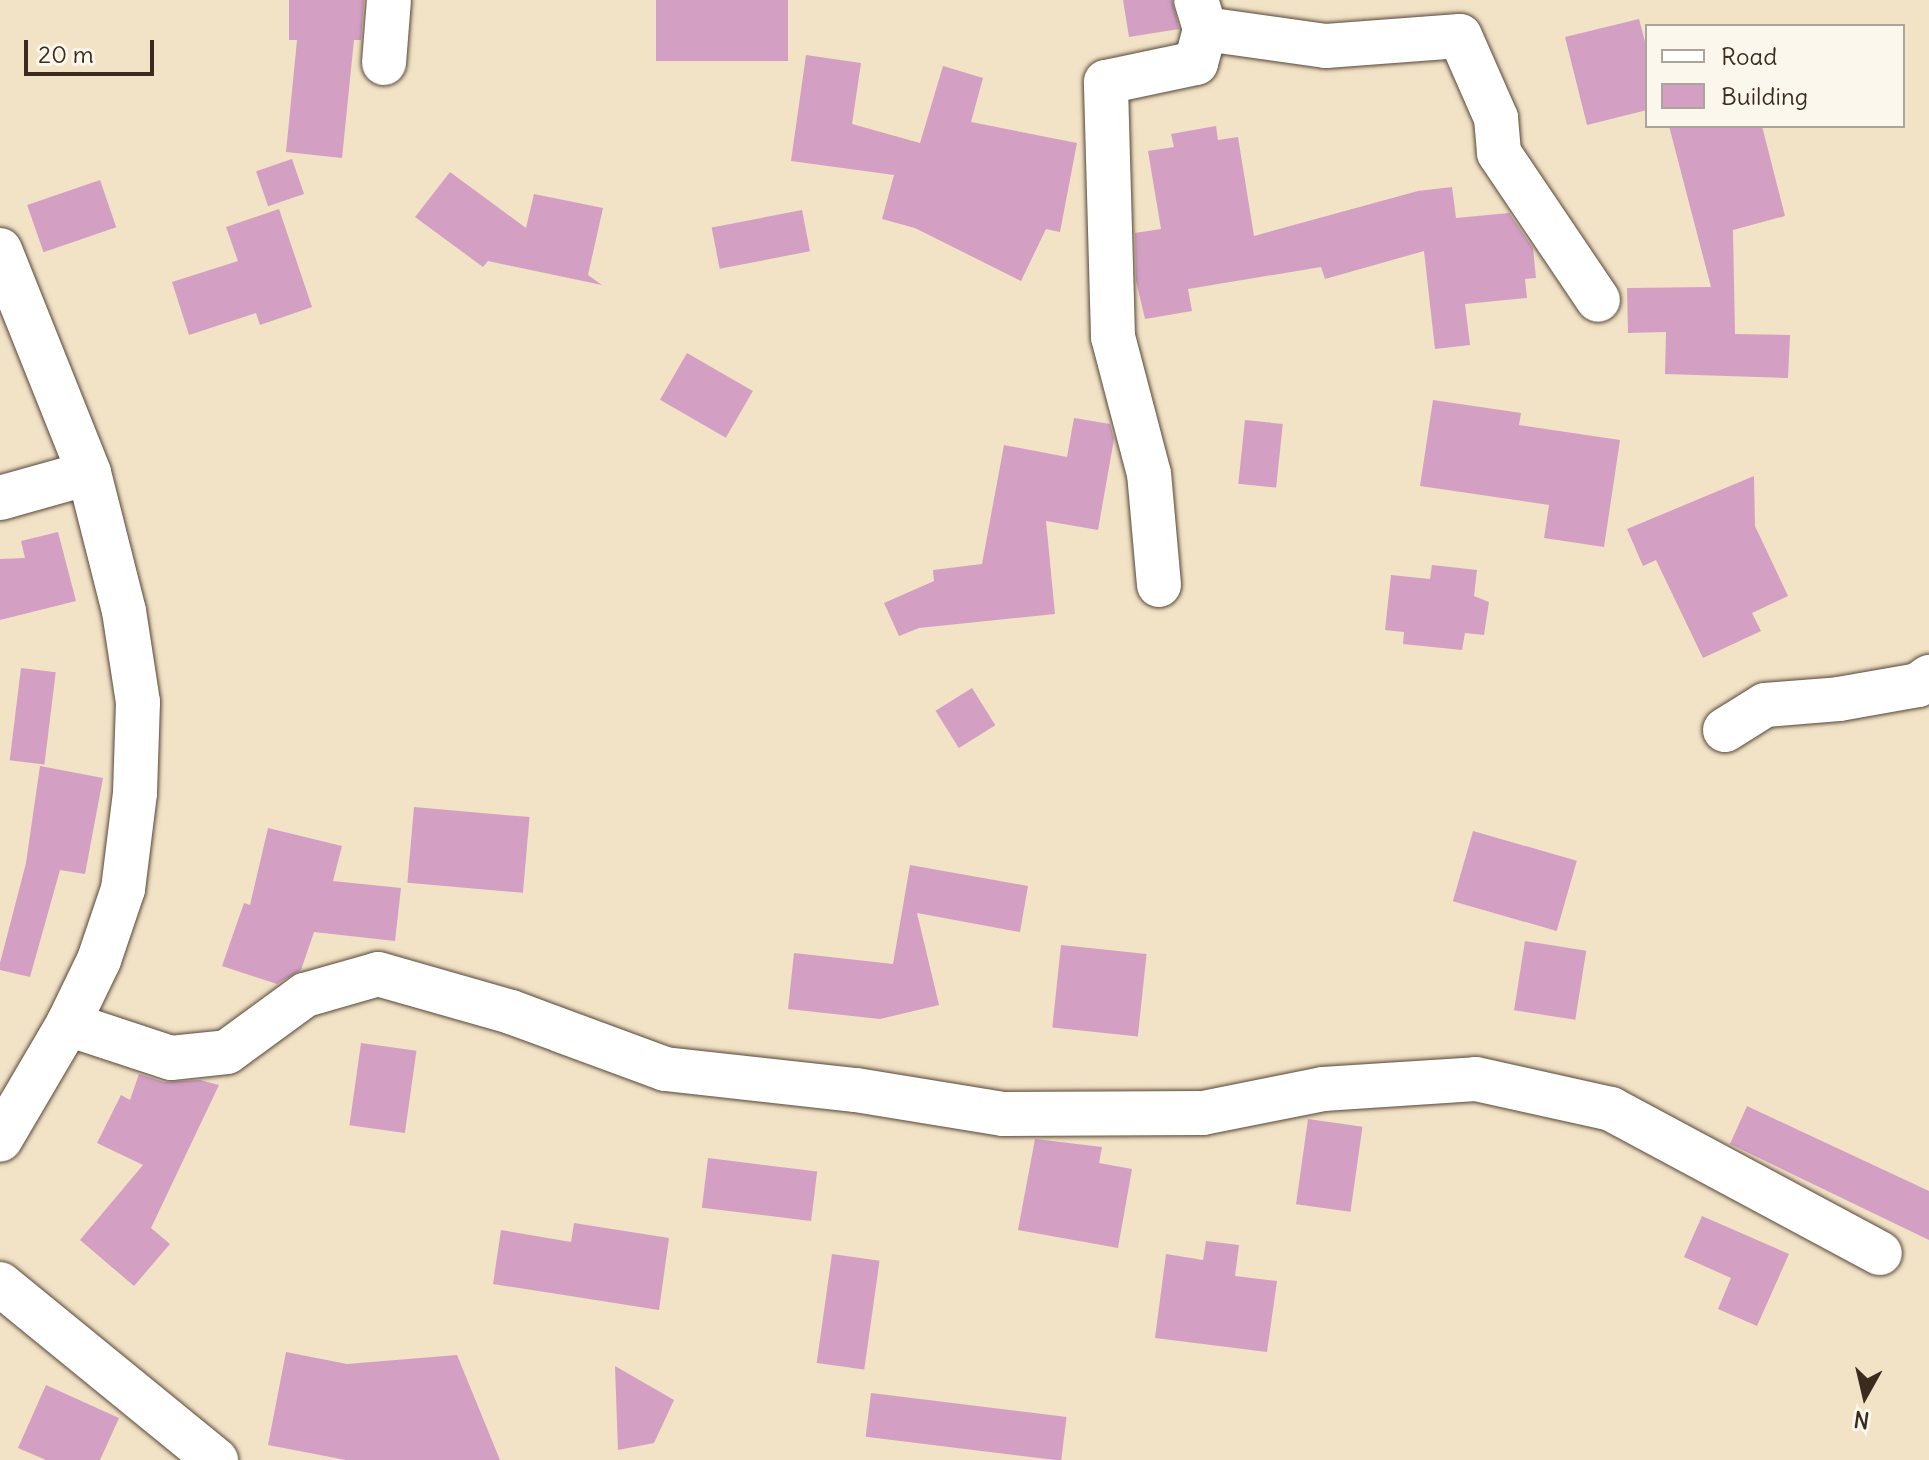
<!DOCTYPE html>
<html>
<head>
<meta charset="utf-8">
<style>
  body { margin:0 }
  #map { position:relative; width:1929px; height:1460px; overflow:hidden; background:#f2e2c6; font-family:Delius,sans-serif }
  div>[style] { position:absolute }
  .building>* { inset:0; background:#d3a0c4; transform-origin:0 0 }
  .roads { filter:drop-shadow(0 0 2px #564637) drop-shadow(0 0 2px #564637) }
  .minor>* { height:44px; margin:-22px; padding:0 22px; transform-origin:22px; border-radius:22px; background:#fff }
  .major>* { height:44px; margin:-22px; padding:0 22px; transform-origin:22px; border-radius:22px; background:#fff }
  span { translate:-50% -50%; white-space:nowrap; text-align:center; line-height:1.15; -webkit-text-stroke:8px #fbf7ec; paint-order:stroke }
  .legend { position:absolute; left:1645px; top:24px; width:260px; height:104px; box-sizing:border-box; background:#fbf7ec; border:2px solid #aea59a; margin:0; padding:10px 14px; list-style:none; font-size:24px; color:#3b2a1e }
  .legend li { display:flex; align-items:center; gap:16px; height:40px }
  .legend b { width:40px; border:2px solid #aea59a }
  .north { position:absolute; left:1825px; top:1356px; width:80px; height:80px; -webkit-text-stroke:6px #fbf7ec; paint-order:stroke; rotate:188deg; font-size:22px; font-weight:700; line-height:32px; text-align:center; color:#3b2a1e }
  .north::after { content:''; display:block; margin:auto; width:28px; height:36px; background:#3b2a1e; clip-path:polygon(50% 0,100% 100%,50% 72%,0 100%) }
  .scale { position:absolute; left:24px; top:40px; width:130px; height:36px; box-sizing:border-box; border:4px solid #3b2a1e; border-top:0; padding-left:10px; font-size:24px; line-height:28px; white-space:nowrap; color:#3b2a1e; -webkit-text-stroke:6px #fbf7ec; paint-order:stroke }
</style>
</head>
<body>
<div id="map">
  <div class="building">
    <div style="clip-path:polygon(289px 0,364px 0,361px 40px,354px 40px,342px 158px,286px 152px,297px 40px,289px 40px)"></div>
    <div style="left:656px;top:0;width:132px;height:61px"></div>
    <div style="clip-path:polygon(1123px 0,1172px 0,1179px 29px,1129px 37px)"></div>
    <div style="clip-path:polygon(1639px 19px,1647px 49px,1647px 110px,1587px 125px,1565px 37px)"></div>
    <div style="clip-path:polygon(806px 55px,861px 63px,852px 124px,920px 143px,943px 66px,983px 78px,971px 122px,1077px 143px,1060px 232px,1046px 229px,1021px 281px,915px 228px,882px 219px,894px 175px,791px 161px)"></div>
    <div style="clip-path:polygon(1216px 126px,1218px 140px,1238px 137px,1254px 236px,1418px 191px,1452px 187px,1456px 218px,1509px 213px,1533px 248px,1536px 278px,1525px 279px,1527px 298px,1465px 304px,1470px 345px,1435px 349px,1424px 251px,1325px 279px,1321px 267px,1188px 289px,1192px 311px,1145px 319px,1136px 281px,1135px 233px,1161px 229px,1148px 151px,1174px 147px,1171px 134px)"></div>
    <div style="clip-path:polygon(1669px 126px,1762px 126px,1785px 216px,1733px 230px,1735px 334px,1790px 335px,1788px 378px,1665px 374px,1666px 332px,1628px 333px,1627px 288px,1711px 287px)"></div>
    <div style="left:292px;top:159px;width:37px;height:38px;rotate:71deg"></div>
    <div style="clip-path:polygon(450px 172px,526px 228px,534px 194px,603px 208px,588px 275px,602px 285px,488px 261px,483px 267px,415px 217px)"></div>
    <div style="left:100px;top:180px;width:50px;height:77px;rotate:71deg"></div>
    <div style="clip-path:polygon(279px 209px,312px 307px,260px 325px,256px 313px,189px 335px,172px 282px,238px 261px,226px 227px)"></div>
    <div style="left:802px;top:210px;width:42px;height:92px;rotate:79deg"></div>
    <div style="left:687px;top:353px;width:76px;height:54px;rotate:30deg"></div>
    <div style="clip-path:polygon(1433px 400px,1521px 413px,1519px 425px,1620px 440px,1604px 547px,1544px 538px,1549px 505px,1420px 486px)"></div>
    <div style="clip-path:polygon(1074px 418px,1110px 424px,1114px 439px,1098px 530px,1046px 521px,1055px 614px,919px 628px,899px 636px,884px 603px,934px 581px,933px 570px,982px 564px,1004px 445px,1067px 457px)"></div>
    <div style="left:1245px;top:420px;width:38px;height:64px;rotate:6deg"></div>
    <div style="clip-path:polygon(1754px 476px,1755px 526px,1788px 596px,1752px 613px,1761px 631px,1703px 658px,1656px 560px,1643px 566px,1627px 529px)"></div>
    <div style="clip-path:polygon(58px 532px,76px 601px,0 620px,0 559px,25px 558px,21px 541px)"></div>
    <div style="clip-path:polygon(1432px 565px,1477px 570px,1474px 596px,1489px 602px,1484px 635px,1465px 633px,1462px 650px,1403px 644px,1404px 632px,1385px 630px,1391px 575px,1430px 579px)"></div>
    <div style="left:21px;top:668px;width:35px;height:93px;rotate:7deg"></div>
    <div style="left:972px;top:688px;width:44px;height:43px;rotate:58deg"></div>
    <div style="clip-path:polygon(40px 766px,103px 778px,85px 874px,60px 870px,30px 977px,0 970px,0 963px,26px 863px)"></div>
    <div style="left:414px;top:807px;width:116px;height:76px;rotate:5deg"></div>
    <div style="clip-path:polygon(268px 828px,342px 846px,333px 881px,401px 888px,395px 941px,314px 932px,301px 970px,277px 984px,222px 966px,244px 903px,250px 905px)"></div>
    <div style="left:1473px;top:831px;width:108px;height:73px;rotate:16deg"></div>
    <div style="clip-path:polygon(910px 865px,1028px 886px,1020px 932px,917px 913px,939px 1005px,880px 1019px,788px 1009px,794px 953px,893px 964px)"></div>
    <div style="left:1525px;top:941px;width:62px;height:70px;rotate:9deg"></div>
    <div style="left:1061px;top:945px;width:86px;height:83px;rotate:6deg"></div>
    <div style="left:361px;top:1043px;width:56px;height:83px;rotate:8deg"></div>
    <div style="clip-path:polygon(139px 1074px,164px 1082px,200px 1080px,219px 1085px,151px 1228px,170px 1244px,134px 1286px,80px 1240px,143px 1165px,97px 1143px,121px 1095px,130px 1100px)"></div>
    <div style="clip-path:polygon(1747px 1106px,1929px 1191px,1929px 1240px,1730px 1144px)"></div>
    <div style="left:1308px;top:1119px;width:55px;height:86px;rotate:8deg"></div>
    <div style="clip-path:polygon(1035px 1139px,1102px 1147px,1099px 1163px,1132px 1169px,1118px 1248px,1018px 1230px)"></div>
    <div style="left:708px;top:1158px;width:110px;height:50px;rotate:7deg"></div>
    <div style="clip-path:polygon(1702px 1216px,1789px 1254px,1757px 1326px,1718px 1309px,1731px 1278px,1684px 1257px)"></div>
    <div style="clip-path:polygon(574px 1223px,669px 1238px,659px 1310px,493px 1284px,501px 1230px,571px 1242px)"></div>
    <div style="clip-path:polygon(1206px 1241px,1239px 1245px,1235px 1276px,1277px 1281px,1267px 1352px,1155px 1338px,1166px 1254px,1203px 1260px)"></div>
    <div style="left:832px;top:1254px;width:48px;height:110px;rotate:8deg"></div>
    <div style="clip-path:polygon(286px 1352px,347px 1364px,457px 1355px,500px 1460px,346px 1460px,268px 1445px)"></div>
    <div style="clip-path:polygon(615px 1366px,674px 1400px,654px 1443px,618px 1450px)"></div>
    <div style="clip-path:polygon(46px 1385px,119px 1418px,100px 1460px,46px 1460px,18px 1448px)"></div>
    <div style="left:871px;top:1393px;width:197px;height:44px;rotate:7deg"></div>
  </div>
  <div class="roads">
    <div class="minor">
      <div style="left:1205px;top:29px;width:122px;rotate:8deg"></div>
      <div style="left:1326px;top:46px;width:134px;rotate:-4.3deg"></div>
      <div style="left:1460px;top:36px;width:90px;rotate:66.3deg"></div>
      <div style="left:1496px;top:118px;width:35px;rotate:85deg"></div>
      <div style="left:1499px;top:153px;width:177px;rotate:56deg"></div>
      <div style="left:384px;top:63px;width:63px;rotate:-85.5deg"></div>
      <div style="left:0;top:498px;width:92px;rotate:-15.7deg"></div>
      <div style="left:1159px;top:585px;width:111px;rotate:-95.1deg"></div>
      <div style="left:1149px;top:474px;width:142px;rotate:-104.7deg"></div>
      <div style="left:1113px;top:337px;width:255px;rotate:-91.6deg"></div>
      <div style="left:1106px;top:82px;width:92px;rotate:-11.9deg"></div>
      <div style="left:1196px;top:63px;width:35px;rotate:-75deg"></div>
      <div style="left:1205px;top:29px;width:30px;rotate:-107deg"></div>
      <div style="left:1725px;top:730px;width:47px;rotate:-32deg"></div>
      <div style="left:1765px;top:705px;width:74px;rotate:-4.6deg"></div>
      <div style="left:1839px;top:699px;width:80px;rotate:-10deg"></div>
      <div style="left:1918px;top:685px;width:14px;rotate:-36deg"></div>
      <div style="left:68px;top:1024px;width:108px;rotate:18.3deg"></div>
      <div style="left:171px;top:1058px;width:56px;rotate:-6.1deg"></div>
      <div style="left:227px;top:1052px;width:97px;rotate:-36.2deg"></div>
      <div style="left:305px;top:995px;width:76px;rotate:-16deg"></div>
      <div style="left:378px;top:974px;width:138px;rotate:15.9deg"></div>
      <div style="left:511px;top:1012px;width:164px;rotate:20.3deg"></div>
      <div style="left:665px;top:1069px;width:192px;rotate:6.3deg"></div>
      <div style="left:856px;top:1090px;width:149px;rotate:9.3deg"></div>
      <div style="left:1003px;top:1114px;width:200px;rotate:-0.3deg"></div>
      <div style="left:1203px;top:1113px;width:122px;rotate:-11.3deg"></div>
      <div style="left:1323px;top:1089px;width:153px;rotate:-3.7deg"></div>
      <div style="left:1476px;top:1079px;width:138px;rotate:12.5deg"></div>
      <div style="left:1611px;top:1109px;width:305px;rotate:28.2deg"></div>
      <div style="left:0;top:1284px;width:279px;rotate:39.2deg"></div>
    </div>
    <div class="major">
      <div style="left:0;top:250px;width:240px;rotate:68.2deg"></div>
      <div style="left:89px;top:473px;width:142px;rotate:75.8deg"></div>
      <div style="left:124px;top:611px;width:92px;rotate:81.3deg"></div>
      <div style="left:138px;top:702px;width:91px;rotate:91.9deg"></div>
      <div style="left:135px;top:793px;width:97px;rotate:97.1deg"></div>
      <div style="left:123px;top:889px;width:75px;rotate:108.7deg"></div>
      <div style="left:99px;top:960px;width:71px;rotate:115.8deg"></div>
      <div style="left:68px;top:1024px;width:134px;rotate:120.4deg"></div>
    </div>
  </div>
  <ul class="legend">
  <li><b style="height:10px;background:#fff"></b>Road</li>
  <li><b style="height:22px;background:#d3a0c4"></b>Building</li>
  </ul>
  <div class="north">N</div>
  <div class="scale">20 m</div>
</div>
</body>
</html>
